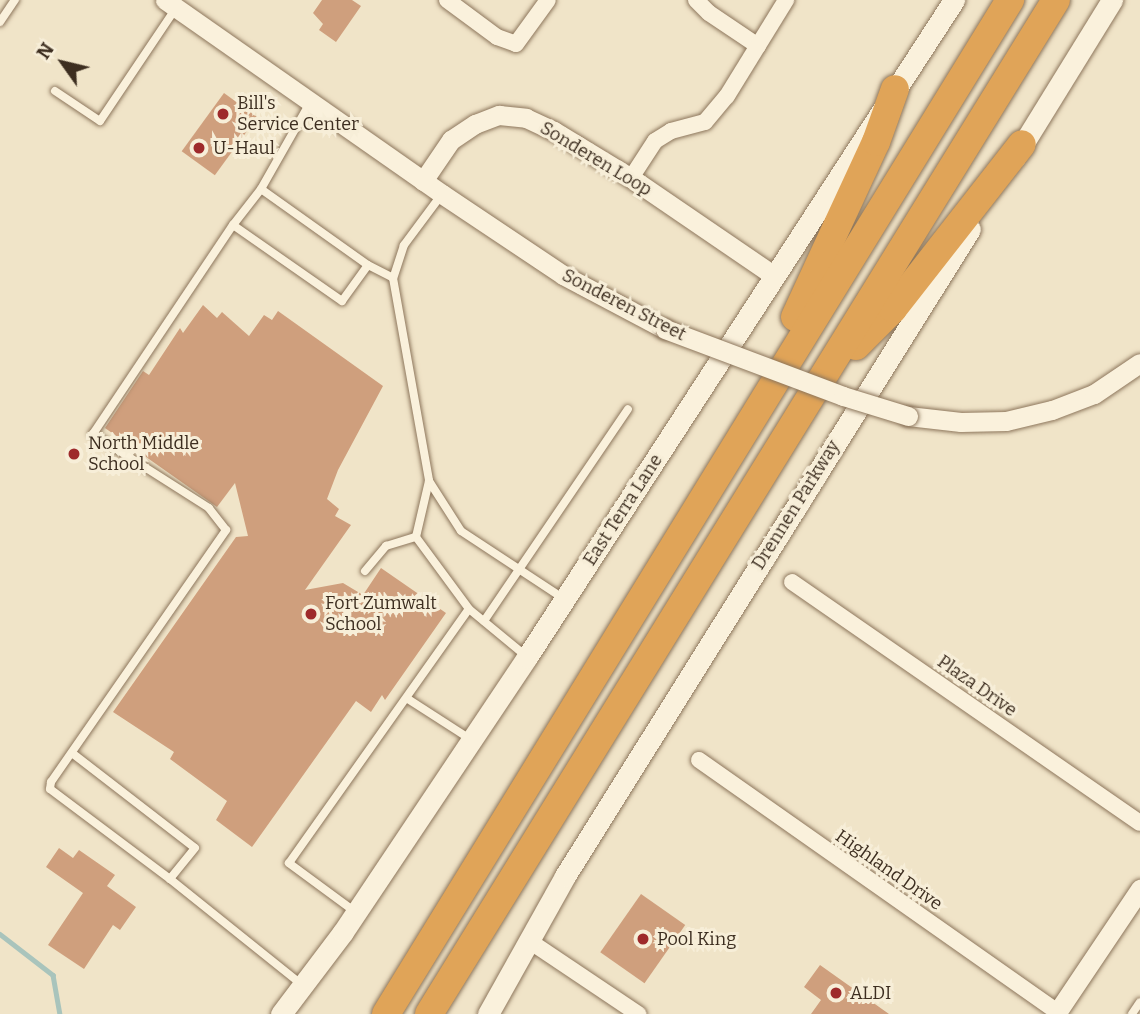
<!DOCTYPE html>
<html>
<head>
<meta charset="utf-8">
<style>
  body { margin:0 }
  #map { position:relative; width:1140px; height:1014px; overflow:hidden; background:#f0e4c8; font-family:Bitter,serif }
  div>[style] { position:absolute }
  .stream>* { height:4.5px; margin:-2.25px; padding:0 2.25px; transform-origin:2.25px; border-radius:2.25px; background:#a9c4bc }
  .building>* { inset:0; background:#cf9f7d; transform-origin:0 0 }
  .roads { filter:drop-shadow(0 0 2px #8d765c) drop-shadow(0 0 2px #8d765c) }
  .service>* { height:8px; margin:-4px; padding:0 4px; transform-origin:4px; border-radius:4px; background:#faf1dc }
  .minor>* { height:16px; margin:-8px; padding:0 8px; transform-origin:8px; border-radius:8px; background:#faf1dc }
  .tertiary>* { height:19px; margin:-9.5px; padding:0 9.5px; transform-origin:9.5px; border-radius:9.5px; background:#faf1dc }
  .secondary>* { height:21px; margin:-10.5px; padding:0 10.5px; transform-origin:10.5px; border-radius:10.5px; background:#faf1dc }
  .motorway>* { height:28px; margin:-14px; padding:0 14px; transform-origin:14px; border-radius:14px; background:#e0a458 }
  .bridges { filter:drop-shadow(0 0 2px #8d765c) drop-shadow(0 0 2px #8d765c) }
  .tertiary-bridge>* { height:19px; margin:-9.5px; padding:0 9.5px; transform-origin:9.5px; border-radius:9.5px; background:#faf1dc }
  .dots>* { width:19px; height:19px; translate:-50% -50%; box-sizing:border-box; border:4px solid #f7eed8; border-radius:50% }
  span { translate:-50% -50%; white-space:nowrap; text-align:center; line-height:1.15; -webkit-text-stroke:6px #f7eed8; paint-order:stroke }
  .poi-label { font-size:18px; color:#3d2e20 }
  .left { translate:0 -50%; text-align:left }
  .street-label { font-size:18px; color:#3d2e20 }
  .north { position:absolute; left:28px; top:28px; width:70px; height:70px; -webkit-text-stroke:5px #f7eed8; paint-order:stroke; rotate:304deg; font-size:19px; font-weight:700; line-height:28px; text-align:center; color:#3d2e20 }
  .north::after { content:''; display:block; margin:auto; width:24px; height:32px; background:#3d2e20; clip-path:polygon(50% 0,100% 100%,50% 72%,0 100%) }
</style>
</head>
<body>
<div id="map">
  <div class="stream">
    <div style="left:0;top:934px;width:67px;rotate:37.7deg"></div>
    <div style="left:53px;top:975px;width:40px;rotate:80deg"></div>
  </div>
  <div class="building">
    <div style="clip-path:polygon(322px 0,352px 0,361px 6px,336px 42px,319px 30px,323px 24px,313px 13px)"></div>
    <div style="left:224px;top:93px;width:41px;height:72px;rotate:36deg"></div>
    <div style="clip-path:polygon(203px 305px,217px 318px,222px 312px,249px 336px,264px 315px,272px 320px,278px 311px,383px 386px,338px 470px,327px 499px,339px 509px,335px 516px,351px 525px,305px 590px,343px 583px,363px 595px,381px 568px,446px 613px,385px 700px,382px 695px,371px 712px,356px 701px,252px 847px,216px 820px,227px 801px,170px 759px,174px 752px,113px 712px,236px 537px,248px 536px,235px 483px,217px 507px,105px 428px,143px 371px,149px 375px,180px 328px,183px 333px)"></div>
    <div style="clip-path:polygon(59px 848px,73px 858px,79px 850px,115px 875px,107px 886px,136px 907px,120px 930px,113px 925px,84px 969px,48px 945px,83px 893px,46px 867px)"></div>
    <div style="left:641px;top:894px;width:54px;height:71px;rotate:35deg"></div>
    <div style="clip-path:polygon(820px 965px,889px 1014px,811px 1014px,821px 1000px,804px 987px)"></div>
  </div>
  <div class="roads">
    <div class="service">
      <div style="left:0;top:22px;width:27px;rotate:-56deg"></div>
      <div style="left:55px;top:91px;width:54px;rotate:33.7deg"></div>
      <div style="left:100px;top:121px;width:136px;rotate:-56.1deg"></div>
      <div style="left:261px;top:189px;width:131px;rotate:35.4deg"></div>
      <div style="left:368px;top:265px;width:28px;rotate:27deg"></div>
      <div style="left:442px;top:194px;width:64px;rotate:126.7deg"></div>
      <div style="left:404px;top:245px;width:35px;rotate:108deg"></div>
      <div style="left:393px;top:278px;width:206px;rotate:79.9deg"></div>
      <div style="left:429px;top:481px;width:59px;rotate:57.4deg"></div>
      <div style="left:461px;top:531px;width:123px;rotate:33.4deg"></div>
      <div style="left:233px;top:225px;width:133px;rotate:34.9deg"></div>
      <div style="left:342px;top:301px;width:44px;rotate:-54.2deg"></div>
      <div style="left:429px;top:481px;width:57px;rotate:103.1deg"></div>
      <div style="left:416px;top:537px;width:89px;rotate:53.6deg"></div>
      <div style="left:469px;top:609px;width:74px;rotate:39.5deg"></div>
      <div style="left:365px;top:571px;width:33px;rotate:-50deg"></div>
      <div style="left:386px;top:546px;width:31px;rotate:-17deg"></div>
      <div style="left:484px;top:621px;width:256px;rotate:-55.8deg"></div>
      <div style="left:408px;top:699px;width:74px;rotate:32.8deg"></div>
      <div style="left:72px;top:753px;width:155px;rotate:37.7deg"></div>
      <div style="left:195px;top:848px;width:40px;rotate:129deg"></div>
      <div style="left:354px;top:911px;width:81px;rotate:-143.6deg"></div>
      <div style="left:289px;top:863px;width:311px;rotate:-54.7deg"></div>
      <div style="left:301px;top:984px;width:168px;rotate:-141.3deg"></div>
      <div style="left:170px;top:879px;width:150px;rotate:-143.1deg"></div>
      <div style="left:50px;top:789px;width:7px;rotate:-82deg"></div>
      <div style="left:51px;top:782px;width:307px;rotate:-55.2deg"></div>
      <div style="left:226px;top:530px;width:28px;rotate:-128deg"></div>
      <div style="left:209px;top:508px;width:138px;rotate:-147.5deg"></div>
      <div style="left:93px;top:434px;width:252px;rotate:-56.2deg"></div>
      <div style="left:233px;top:225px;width:46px;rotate:-52.1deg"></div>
      <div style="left:261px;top:189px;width:101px;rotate:-60.4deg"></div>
      <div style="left:1132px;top:1014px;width:14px;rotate:-56deg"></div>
    </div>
    <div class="minor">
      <div style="left:447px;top:0;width:62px;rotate:36.5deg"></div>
      <div style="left:497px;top:37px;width:20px;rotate:20deg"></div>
      <div style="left:516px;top:44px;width:54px;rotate:-54deg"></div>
      <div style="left:696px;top:0;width:18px;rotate:45deg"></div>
      <div style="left:709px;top:13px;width:59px;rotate:34deg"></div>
      <div style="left:631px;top:178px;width:44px;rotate:-57deg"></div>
      <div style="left:655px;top:141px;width:19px;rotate:-32deg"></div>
      <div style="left:671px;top:131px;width:35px;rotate:-15deg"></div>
      <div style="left:705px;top:122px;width:34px;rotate:-50deg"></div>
      <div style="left:727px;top:96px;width:113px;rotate:-58.4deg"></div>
      <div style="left:792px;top:582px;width:423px;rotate:34.7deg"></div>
      <div style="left:699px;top:760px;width:438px;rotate:35.1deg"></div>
      <div style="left:528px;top:940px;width:133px;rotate:33.9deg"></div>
    </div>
    <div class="tertiary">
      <div style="left:165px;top:0;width:338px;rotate:35deg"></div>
      <div style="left:442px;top:194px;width:146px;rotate:33.8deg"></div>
      <div style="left:563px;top:275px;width:115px;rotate:27.9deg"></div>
      <div style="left:423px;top:181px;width:50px;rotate:-55.7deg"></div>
      <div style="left:451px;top:140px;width:29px;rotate:-34deg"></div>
      <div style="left:475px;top:124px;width:26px;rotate:-21deg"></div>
      <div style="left:499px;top:115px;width:27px;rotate:6deg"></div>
      <div style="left:526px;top:118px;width:31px;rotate:25deg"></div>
      <div style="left:554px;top:131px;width:90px;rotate:31.4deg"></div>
      <div style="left:631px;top:178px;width:172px;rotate:34.3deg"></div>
      <div style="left:908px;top:416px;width:53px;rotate:6.5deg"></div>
      <div style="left:961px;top:422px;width:45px;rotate:-1.3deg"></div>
      <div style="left:1006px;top:421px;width:47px;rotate:-13.4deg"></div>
      <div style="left:1052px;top:410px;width:45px;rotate:-20.9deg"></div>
      <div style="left:1094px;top:394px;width:55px;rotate:-34deg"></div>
      <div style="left:1056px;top:1014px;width:151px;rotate:-56.1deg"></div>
    </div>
    <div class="secondary">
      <div style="left:1015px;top:157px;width:185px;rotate:-58.3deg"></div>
      <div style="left:281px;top:1014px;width:103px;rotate:-52.9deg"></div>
      <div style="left:343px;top:932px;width:331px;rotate:-56.2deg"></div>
      <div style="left:527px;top:657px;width:784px;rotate:-56.98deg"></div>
      <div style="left:488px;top:1014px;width:158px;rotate:-60.8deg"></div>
      <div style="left:565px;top:876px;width:763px;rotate:-57.95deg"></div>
    </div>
    <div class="motorway">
      <div style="left:795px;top:317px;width:193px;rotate:-65.2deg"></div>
      <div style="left:876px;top:142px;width:56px;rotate:-70.3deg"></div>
      <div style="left:856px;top:346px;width:52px;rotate:-45deg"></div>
      <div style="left:893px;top:309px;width:209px;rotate:-52deg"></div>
      <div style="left:386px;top:1014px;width:1191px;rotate:-58.39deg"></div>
      <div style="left:429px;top:1014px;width:1192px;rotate:-58.27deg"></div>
    </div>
  </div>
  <div class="bridges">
    <div class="tertiary-bridge">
      <div style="left:665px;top:329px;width:190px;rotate:20.6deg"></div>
      <div style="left:843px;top:396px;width:68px;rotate:17.1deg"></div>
    </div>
  </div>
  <div class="dots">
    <div style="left:223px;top:114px;background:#9e2a2b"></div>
    <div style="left:199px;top:148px;background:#9e2a2b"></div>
    <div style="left:74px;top:454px;background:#9e2a2b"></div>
    <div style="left:311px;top:614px;background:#9e2a2b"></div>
    <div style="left:643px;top:939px;background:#9e2a2b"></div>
    <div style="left:836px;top:993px;background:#9e2a2b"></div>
  </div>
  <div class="poi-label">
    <span class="left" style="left:237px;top:114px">Bill's<br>Service Center</span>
    <span class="left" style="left:213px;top:148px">U-Haul</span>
    <span class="left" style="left:88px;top:454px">North Middle<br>School</span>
    <span class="left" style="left:325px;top:614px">Fort Zumwalt<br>School</span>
    <span class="left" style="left:657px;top:939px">Pool King</span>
    <span class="left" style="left:850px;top:993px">ALDI</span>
  </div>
  <div class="street-label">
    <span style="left:596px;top:159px;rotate:31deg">Sonderen Loop</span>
    <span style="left:624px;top:305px;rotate:27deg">Sonderen Street</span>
    <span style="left:796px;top:505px;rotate:-58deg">Drennen Parkway</span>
    <span style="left:623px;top:510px;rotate:-57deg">East Terra Lane</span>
    <span style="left:977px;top:686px;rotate:35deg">Plaza Drive</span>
    <span style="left:889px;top:870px;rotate:35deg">Highland Drive</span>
  </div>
  <div class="north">N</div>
</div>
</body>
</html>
